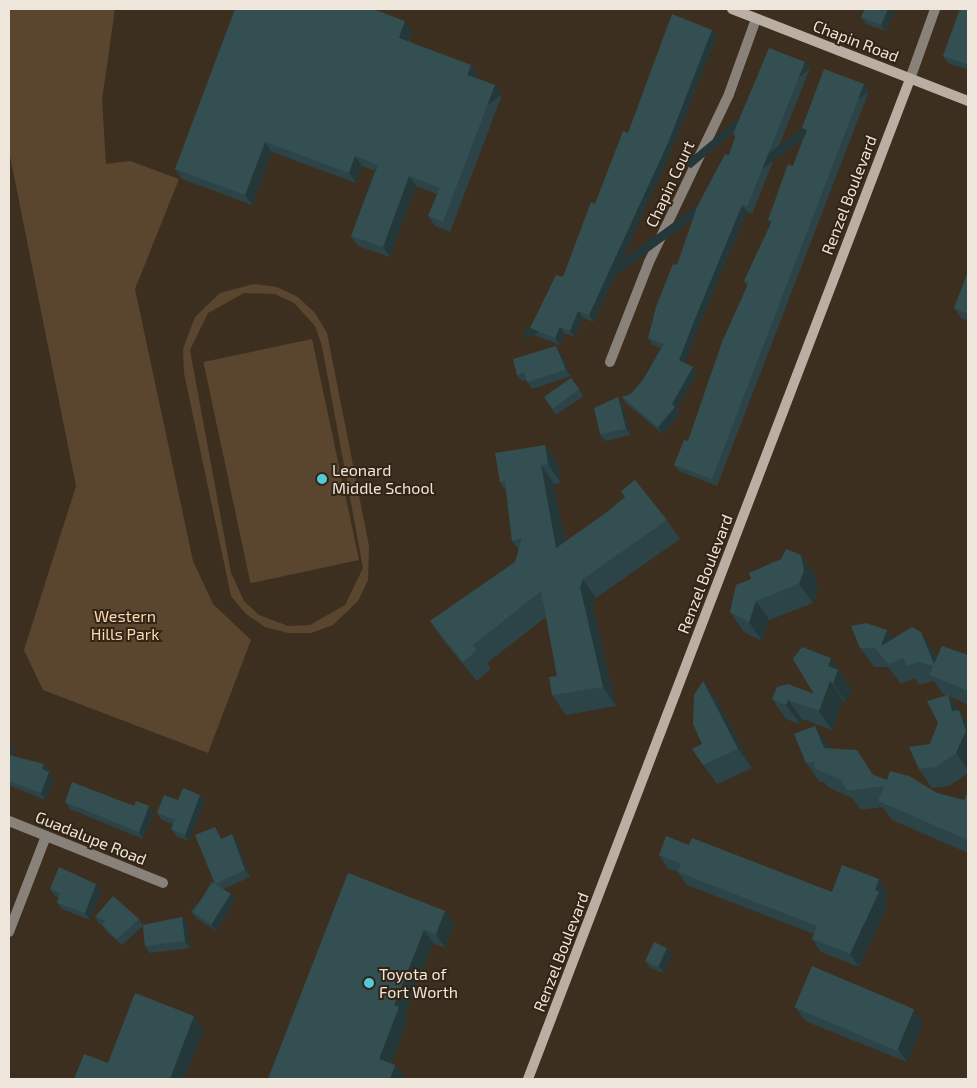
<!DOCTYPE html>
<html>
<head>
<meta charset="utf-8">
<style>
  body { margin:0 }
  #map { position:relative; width:977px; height:1088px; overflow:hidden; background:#3d2f1f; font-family:"Exo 2",sans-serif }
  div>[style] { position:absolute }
  .green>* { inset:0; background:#5a462f; transform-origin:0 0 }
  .street>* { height:10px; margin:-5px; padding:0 5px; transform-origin:5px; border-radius:5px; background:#89827a }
  .secondary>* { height:10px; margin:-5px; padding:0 5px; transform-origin:5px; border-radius:5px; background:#baafa2 }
  .wall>* { inset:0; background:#2c4447; transform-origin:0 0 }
  .shaded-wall>* { inset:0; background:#243739; transform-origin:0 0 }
  .building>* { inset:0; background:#334f52; transform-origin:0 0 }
  .dots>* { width:14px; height:14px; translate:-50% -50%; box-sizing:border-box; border:2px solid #332516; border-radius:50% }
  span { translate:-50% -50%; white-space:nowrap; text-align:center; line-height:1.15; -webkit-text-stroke:4px #332516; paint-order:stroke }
  .street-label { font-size:16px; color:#eee5db }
  .poi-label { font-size:16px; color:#eee5db }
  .left { translate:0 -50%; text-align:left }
  .park-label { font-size:16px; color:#fad8b2 }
  .frame { position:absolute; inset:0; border:10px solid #eee5db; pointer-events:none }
</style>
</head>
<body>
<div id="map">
  <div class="green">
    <div style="clip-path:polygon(9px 9px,115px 9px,102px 100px,106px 164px,130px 161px,179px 179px,135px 289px,193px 561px,213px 604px,251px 640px,208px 753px,43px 690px,24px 650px,76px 486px,9px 151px)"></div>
    <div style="clip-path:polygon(evenodd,254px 284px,277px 287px,298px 297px,315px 313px,327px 333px,369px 546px,368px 580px,358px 601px,333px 625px,311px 633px,288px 633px,265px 627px,246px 614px,231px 596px,184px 373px,183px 349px,195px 317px,220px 293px,254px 284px,244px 293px,275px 294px,294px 303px,315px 326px,322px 346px,363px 568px,345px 605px,310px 625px,288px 626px,259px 615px,244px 601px,231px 573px,190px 350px,208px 313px,244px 293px)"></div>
    <div style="left:312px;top:339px;width:226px;height:111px;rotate:78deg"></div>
  </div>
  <div class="street">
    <div style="left:910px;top:79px;width:74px;rotate:-70.3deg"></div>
    <div style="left:610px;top:362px;width:107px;rotate:-68.7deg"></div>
    <div style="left:649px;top:262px;width:186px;rotate:-64.5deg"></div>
    <div style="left:729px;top:94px;width:80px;rotate:-70.2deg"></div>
    <div style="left:9px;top:821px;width:166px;rotate:21.9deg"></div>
    <div style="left:9px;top:932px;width:103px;rotate:-68.9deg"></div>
  </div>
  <div class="secondary">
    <div style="left:732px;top:9px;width:253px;rotate:21.3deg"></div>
    <div style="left:528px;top:1079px;width:1070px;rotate:-69.09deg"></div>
  </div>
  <div class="wall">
    <div style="clip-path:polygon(865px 9px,895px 9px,886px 31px,866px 24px,861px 17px)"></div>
    <div style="clip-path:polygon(968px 9px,968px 70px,948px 63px,943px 56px)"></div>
    <div style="clip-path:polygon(412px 31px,409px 42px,471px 65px,478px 75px,476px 78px,495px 85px,502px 95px,450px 232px,435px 226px,428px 216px,437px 194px,416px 186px,390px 257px,358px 246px,351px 236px,375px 171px,362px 166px,356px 183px,272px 152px,252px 205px,182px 179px,175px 169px)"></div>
    <div style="clip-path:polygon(717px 36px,672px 149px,594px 322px,583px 318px,575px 337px,564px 333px,560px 345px,534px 335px,530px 328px,563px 277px,595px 204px,628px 133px)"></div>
    <div style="clip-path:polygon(810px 68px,752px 214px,747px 212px,696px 333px,685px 363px,697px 374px,677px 409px,680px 414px,663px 434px,626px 403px,622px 397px,631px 394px,643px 380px,661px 348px,653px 345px,648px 338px,677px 265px,729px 155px,735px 137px,733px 134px)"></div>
    <div style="clip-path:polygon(864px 84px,869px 91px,717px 486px,679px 471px,674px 465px,688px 441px,747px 286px,744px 281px,771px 223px,768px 220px,793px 166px,805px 133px,802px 128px)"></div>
    <div style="clip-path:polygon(968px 272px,968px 321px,961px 318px,954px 308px)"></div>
    <div style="clip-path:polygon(560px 352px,571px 376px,532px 389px,527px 380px,522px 381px,517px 375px)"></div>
    <div style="left:571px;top:378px;width:22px;height:33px;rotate:56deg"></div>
    <div style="clip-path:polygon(618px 397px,623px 404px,630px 435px,605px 441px,600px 434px)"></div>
    <div style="clip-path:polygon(545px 445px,558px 464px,561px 483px,554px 484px,565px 542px,667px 520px,680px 539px,596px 598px,593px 606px,616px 706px,566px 715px,552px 695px,557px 676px,546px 617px,487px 663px,491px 669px,477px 681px,443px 640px,430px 621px,515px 562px,519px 550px,512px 541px,506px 491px,500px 482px)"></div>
    <div style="clip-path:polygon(801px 555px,814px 574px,818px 590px,813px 603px,769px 620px,762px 641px,744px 632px,730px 612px)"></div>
    <div style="clip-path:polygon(893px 639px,934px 651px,937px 657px,968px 655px,968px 705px,949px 696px,968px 723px,968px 773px,949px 786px,932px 788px,919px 769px,930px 744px,938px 723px,947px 696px,943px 694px,934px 681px,932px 681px,920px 685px,914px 678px,901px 684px,888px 667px,874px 667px,860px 648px)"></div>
    <div style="clip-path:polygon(793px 659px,844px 678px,852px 689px,846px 702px,843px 700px,832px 730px,802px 719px,800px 724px,786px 719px,772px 699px,814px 694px)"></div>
    <div style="clip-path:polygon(703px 681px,717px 700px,752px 768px,717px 784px,692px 749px,702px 744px)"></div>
    <div style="clip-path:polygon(815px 726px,830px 749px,874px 775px,887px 780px,964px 800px,968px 791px,968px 853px,892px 820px,883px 807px,861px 810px,852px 798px,828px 787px,824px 782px,820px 782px,806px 763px)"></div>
    <div style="clip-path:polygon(9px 742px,15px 750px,12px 756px,44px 764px,54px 779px,45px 800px,9px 785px)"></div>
    <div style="clip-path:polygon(200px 795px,205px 801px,189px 841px,176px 836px,171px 829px,173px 824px,162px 820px,157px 813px,178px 800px)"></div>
    <div style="clip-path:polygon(65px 802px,134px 806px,154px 813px,143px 839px,70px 809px)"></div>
    <div style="clip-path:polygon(219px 833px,222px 839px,232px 834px,237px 841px,250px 877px,223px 889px,231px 894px,235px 900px,216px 931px,196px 918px,191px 911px,215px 884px)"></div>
    <div style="clip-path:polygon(689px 845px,832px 892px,888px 892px,885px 900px,888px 905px,859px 967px,821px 952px,812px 939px,814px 934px,687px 885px,678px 872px,668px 869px,659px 855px)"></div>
    <div style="clip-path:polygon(348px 873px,445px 911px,454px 924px,445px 948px,433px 943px,405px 1015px,408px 1020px,391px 1064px,395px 1065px,405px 1078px,404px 1079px,268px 1079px)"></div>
    <div style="clip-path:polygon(96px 884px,101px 891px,90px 920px,62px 909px,57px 903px,59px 898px,55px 896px,50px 889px)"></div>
    <div style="clip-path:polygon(95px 917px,139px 919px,143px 925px,182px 917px,187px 924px,190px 948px,150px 953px,145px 946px,143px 926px,122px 945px,107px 932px,103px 925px,99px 924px)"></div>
    <div style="clip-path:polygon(667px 948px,672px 954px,664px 973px,650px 968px,646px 961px)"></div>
    <div style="clip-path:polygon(796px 1008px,923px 1023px,907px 1062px,805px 1021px)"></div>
  </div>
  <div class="shaded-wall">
    <div style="clip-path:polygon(888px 9px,895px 9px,886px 31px,881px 25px)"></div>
    <div style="clip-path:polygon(405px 21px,412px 31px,406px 48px,399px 38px)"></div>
    <div style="clip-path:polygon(712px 30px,717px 36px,672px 149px,594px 322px,589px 315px)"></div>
    <div style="left:805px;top:62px;width:8px;height:156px;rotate:50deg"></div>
    <div style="clip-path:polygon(471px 65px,478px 75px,474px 85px,467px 75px)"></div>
    <div style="left:864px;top:84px;width:9px;height:423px;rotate:54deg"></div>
    <div style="left:495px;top:85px;width:12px;height:147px;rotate:55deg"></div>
    <div style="clip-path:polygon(265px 142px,272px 152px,252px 205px,245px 195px)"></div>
    <div style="clip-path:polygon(355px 156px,362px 166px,356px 183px,349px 173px)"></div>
    <div style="clip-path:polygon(409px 176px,416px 186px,390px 257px,383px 247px)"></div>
    <div style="clip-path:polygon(742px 205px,747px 212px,696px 333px,684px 367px,679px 360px,692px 326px)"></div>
    <div style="clip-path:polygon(578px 311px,583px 318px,575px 337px,570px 331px)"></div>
    <div style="clip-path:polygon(560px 327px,564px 333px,560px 345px,555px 338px)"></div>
    <div style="clip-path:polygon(556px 346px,560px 352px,571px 376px,566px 370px)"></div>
    <div style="clip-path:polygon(693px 367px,697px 374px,677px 409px,680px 414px,663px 434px,658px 427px)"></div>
    <div style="clip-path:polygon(618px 397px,623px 404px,630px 435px,626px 429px)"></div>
    <div style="clip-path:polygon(545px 445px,558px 464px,561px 483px,548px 464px)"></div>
    <div style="clip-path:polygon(541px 465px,554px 484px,570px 567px,556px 548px)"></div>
    <div style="clip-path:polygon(801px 555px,814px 574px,818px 590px,813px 603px,799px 584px)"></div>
    <div style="clip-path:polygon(583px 579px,596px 598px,593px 606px,616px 706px,603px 687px,580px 587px)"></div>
    <div style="clip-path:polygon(756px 601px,769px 620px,762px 641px,749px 622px)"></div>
    <div style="clip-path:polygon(887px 630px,900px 649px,881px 646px)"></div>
    <div style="clip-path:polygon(921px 632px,934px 651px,947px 683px,934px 664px)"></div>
    <div style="clip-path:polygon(831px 658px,852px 689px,846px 702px,833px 683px,828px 666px)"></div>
    <div style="clip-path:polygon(703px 681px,717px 700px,752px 768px,738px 749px)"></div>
    <div style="clip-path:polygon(830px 681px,843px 700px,832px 730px,819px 711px)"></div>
    <div style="clip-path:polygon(948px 695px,968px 723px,968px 770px,956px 753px,952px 711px)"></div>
    <div style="clip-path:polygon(788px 700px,802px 719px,800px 724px,786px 705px)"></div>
    <div style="clip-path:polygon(815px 726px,828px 745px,838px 768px,824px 748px)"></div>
    <div style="clip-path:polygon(10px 743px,15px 750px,10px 761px,9px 759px,9px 747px)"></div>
    <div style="clip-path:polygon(44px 764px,48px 771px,47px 776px,42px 769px)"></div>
    <div style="clip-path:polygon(49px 772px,54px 779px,45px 800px,41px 793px)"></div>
    <div style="clip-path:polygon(200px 795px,205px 801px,189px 841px,185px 835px)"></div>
    <div style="clip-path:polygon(149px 806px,154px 813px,143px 839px,139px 832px)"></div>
    <div style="clip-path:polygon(215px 827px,219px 833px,225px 846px,221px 839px)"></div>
    <div style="clip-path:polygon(232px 834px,237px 841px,250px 877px,245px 870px)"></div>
    <div style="clip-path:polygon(879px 879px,888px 892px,885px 900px,888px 905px,859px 967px,850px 954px)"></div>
    <div style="clip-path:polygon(96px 884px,101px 891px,90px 920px,85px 913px)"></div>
    <div style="clip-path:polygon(231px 894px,235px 900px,216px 931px,211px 924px)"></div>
    <div style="clip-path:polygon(445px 911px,454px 924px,445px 948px,436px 934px)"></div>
    <div style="clip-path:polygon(182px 917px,187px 924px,190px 948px,185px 941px)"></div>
    <div style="clip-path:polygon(424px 930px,433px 943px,405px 1015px,408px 1020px,388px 1072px,379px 1059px,394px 1005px)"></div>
    <div style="clip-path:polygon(667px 948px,672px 954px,664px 973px,659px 967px)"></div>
    <div style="clip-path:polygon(914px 1010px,923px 1023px,907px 1062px,898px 1049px)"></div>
    <div style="clip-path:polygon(194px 1016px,204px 1030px,184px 1079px,170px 1079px)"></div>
    <div style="clip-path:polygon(395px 1065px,405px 1078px,404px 1079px,390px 1079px)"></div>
  </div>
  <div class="building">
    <div style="clip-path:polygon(235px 9px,373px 9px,405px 21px,399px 38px,471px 65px,467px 75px,495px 85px,443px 222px,428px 216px,440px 188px,409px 176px,383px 247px,351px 236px,378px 165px,355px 156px,349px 173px,265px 142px,245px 195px,175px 169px)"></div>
    <div style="clip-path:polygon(865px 9px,888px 9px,881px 25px,861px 17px)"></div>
    <div style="clip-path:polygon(960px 9px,968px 9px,968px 65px,943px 56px)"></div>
    <div style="clip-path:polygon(672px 14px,712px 30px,668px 143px,589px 315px,578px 311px,570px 331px,560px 327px,555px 338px,530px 328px,556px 275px,563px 277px,591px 202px,595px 204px,623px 131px,628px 133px)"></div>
    <div style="clip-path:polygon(769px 48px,805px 62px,747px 207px,742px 205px,692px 326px,679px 360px,693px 367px,672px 404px,675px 407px,658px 427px,622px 397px,631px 394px,643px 380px,664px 344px,648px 338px,656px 307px,673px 264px,677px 265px,697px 207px,725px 154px,729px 155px,736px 135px,733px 134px)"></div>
    <div style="clip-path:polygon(824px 69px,864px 84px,712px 479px,674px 465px,684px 440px,688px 441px,722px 342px,749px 282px,744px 281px,772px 221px,768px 220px,788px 164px,793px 166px,807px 130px,802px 128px)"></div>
    <div style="clip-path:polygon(968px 272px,968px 314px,954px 308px)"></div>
    <div style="clip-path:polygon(556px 346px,566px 370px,527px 382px,524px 372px,517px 375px,513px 359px)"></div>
    <div style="left:571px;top:378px;width:14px;height:33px;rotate:54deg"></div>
    <div style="clip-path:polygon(618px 397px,626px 429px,600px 434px,594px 408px)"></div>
    <div style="clip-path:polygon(545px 445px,548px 464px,541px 465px,556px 548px,607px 512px,625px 497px,621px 491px,635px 480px,667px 520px,583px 579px,580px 587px,603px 687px,552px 695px,549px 677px,557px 676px,541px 591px,473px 645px,477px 650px,463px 662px,430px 621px,515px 562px,522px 538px,512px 541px,505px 481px,500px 482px,495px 453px)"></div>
    <div style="clip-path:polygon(786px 549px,801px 555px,804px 571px,799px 584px,756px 601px,749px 622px,730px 612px,736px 585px,751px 579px,749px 573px,781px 559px)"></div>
    <div style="clip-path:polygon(866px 623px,887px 630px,881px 646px,912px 627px,921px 632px,934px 664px,942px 646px,968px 655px,968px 691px,930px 675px,933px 666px,918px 662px,907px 666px,903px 658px,888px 664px,875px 648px,860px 648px,851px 626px)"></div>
    <div style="clip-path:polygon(802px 647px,831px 658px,828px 666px,838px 670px,833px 683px,830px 681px,819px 711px,788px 700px,786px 705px,772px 699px,777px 687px,788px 684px,814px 694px,793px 659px)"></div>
    <div style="clip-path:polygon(703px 681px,738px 749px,703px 765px,692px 749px,702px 744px,693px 724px,694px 695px)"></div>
    <div style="clip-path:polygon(948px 695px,952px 711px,959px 710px,966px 731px,956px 753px,936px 767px,919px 769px,909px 747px,930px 744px,938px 723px,927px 701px)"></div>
    <div style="clip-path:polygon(815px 726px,824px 748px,857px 750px,873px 775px,887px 780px,890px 771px,909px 776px,937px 793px,964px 800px,968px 791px,968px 840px,878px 801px,884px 786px,847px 791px,841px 780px,814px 768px,815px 762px,806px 763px,794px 734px)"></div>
    <div style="clip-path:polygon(9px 755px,44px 764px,42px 769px,49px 772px,41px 793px,9px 781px)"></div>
    <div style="clip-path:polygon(72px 782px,134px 806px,136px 801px,149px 806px,139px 832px,65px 802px)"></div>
    <div style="clip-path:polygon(183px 788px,200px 795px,185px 835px,171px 829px,175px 820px,157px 813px,164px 795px,178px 800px)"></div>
    <div style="clip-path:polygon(215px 827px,221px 839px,232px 834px,245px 870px,215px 884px,195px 835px)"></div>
    <div style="clip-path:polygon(666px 836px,689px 845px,692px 838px,832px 892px,842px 865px,879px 879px,875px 890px,879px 892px,850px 954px,812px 939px,817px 926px,678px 872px,681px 864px,659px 855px)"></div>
    <div style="clip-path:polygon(59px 867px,96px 884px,85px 913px,57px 903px,60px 893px,50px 889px)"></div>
    <div style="clip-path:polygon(348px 873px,445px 911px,436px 934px,424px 930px,394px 1005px,399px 1007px,379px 1059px,395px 1065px,390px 1079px,268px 1079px)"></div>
    <div style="left:212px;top:882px;width:22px;height:36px;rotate:32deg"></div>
    <div style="clip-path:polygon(113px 896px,139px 919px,117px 939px,102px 925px,106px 921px,95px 917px)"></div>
    <div style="clip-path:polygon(182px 917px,185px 941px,145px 946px,143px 925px)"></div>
    <div style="left:654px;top:942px;width:14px;height:21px;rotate:25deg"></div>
    <div style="left:812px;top:966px;width:111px;height:45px;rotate:23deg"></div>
    <div style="clip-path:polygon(135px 993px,194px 1016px,170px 1079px,74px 1079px,84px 1054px,108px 1063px)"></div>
  </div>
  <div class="dots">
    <div style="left:322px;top:479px;background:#52cbd8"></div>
    <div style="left:369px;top:983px;background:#52cbd8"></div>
  </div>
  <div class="street-label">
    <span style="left:856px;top:41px;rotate:21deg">Chapin Road</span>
    <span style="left:670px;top:184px;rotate:-65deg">Chapin Court</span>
    <span style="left:849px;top:195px;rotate:-69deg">Renzel Boulevard</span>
    <span style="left:705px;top:574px;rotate:-69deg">Renzel Boulevard</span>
    <span style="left:91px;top:838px;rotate:22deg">Guadalupe Road</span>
    <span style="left:561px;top:952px;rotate:-69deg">Renzel Boulevard</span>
  </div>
  <div class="poi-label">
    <span class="left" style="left:332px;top:479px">Leonard<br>Middle School</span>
    <span class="left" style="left:379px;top:983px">Toyota of<br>Fort Worth</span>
  </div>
  <div class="park-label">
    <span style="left:125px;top:625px">Western<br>Hills Park</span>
  </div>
  <div class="frame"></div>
</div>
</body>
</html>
